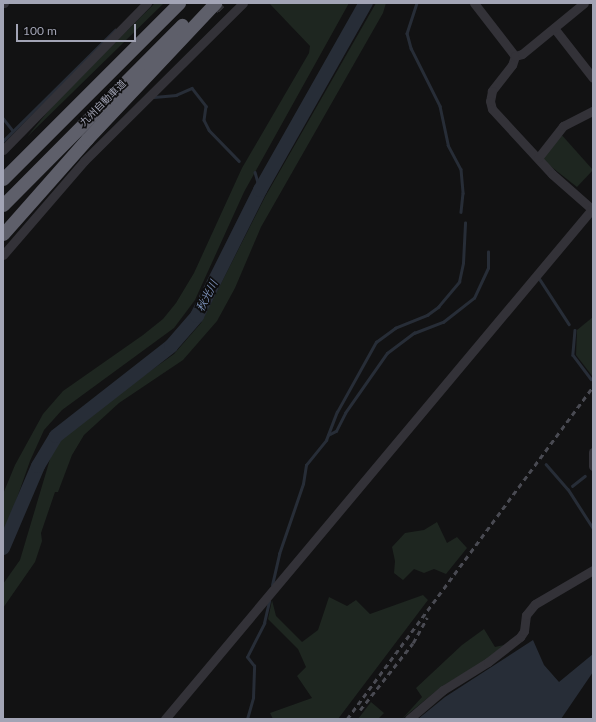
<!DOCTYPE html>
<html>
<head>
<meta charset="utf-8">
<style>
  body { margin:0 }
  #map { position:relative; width:596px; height:722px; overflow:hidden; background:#121213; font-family:Lato,"Noto Sans JP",sans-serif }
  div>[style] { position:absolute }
  .green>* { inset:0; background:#1e2620 }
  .water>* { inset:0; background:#272d37 }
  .stream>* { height:2.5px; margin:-1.25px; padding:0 1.25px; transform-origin:1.25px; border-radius:1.25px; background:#272d37 }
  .river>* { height:14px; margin:-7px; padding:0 7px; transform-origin:7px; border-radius:7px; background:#272d37 }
  .minor-tunnel>* { height:9px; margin-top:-4.5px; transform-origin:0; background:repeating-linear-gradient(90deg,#2f2f33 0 9px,transparent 0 13.5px) }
  .minor>* { height:9px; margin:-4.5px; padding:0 4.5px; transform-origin:4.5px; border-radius:4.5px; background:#333238 }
  .highway>* { height:13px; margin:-6.5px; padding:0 6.5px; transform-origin:6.5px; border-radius:6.5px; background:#5e5f6a }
  .rail>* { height:2.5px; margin-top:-1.25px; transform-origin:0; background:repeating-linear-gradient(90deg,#494a52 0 5px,transparent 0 9px) }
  span { translate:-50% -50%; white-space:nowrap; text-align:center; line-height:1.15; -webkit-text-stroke:3.5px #0d0d0e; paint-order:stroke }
  .street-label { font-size:10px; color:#a2a4b5 }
  .water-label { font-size:11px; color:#778bb2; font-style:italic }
  .frame { position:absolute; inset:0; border:4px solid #a2a4b5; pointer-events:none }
  .scale { position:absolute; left:16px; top:24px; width:120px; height:18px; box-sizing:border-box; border:2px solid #a2a4b5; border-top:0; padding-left:5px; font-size:12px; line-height:14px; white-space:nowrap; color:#a2a4b5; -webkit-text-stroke:3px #0d0d0e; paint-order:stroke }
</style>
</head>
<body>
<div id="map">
  <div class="green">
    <div style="clip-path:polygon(155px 3px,164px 3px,27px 137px,58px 99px)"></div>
    <div style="clip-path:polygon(269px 3px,349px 3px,244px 192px,195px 300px,174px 328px,62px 410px,44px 430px,30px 461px,3px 538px,3px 494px,15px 465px,43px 414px,63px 391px,143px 335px,163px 319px,176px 303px,194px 273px,242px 168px,309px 53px,310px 46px)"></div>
    <div style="clip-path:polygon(376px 3px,386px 3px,383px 13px,261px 227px,235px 288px,217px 321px,183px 360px,119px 403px,84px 435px,72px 455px,58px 492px,55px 492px,41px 533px,42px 541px,35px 562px,3px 608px,3px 584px,20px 560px,53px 449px,73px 426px,174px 354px,201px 323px,265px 197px)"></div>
    <div style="clip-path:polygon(560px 133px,593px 170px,577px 187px,544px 161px,544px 156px)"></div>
    <div style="clip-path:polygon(593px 317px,593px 377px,576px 355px,577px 330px)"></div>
    <div style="clip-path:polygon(437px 522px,447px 543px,457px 537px,467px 548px,446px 574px,434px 569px,424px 573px,414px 569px,403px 580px,394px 573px,395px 561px,392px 547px,405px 533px,424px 530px)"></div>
    <div style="clip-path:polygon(423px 595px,428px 600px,338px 719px,273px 719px,270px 713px,312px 698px,297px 676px,306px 667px,298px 649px,268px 619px,272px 600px,276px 616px,302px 642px,318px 630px,329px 597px,347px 606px,356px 600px,370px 614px)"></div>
    <div style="clip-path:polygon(484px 629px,495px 647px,504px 645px,486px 660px,441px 687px,402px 719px,422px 697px,416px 688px,462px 645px)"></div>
    <div style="clip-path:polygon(371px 702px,384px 713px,378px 719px,358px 719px)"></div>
  </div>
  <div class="water">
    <div style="clip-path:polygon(533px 640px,544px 665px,559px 682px,593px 654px,593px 672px,561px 719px,418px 719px,445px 697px)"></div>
  </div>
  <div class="stream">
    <div style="left:417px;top:3px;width:32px;rotate:108deg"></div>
    <div style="left:407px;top:33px;width:16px;rotate:75deg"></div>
    <div style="left:411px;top:48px;width:65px;rotate:63.4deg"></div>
    <div style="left:440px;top:106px;width:40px;rotate:78deg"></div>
    <div style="left:448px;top:145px;width:27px;rotate:62deg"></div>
    <div style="left:461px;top:169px;width:24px;rotate:85deg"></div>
    <div style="left:463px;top:193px;width:19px;rotate:96deg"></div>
    <div style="left:154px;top:97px;width:22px;rotate:-5deg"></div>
    <div style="left:176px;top:95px;width:17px;rotate:-24deg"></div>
    <div style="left:192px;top:88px;width:23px;rotate:52deg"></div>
    <div style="left:206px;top:106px;width:14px;rotate:98deg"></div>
    <div style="left:204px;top:120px;width:11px;rotate:63deg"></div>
    <div style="left:209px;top:130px;width:43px;rotate:45.9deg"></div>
    <div style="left:3px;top:118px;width:16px;rotate:52deg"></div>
    <div style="left:3px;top:141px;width:158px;rotate:-44.7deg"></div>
    <div style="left:255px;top:172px;width:19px;rotate:74deg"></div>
    <div style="left:539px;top:278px;width:55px;rotate:56.9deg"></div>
    <div style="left:575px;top:330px;width:25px;rotate:95deg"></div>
    <div style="left:573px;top:355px;width:30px;rotate:53deg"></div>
    <div style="left:328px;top:435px;width:9px;rotate:-27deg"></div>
    <div style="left:336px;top:431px;width:20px;rotate:-63deg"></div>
    <div style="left:345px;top:413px;width:73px;rotate:-55deg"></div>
    <div style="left:387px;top:353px;width:34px;rotate:-37deg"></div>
    <div style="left:414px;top:333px;width:31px;rotate:-21deg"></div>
    <div style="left:443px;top:322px;width:39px;rotate:-38deg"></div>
    <div style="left:474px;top:298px;width:33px;rotate:-65deg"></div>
    <div style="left:488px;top:268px;width:16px;rotate:-90deg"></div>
    <div style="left:546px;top:464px;width:33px;rotate:49deg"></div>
    <div style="left:568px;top:489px;width:46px;rotate:57.3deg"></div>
    <div style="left:572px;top:486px;width:16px;rotate:-38deg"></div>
    <div style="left:272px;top:585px;width:32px;rotate:-77deg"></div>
    <div style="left:279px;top:554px;width:74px;rotate:-71.1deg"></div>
    <div style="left:303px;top:484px;width:19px;rotate:-81deg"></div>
    <div style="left:306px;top:465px;width:32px;rotate:-51deg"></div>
    <div style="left:326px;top:440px;width:30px;rotate:-69deg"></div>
    <div style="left:337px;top:412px;width:80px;rotate:-60.9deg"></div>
    <div style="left:376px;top:342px;width:24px;rotate:-36deg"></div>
    <div style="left:395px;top:328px;width:35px;rotate:-22deg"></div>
    <div style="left:427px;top:315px;width:14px;rotate:-36deg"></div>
    <div style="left:438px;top:307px;width:33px;rotate:-50deg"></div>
    <div style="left:459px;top:282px;width:19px;rotate:-78deg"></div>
    <div style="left:463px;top:263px;width:40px;rotate:-87.1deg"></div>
    <div style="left:247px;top:719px;width:22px;rotate:-74deg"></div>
    <div style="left:253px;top:698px;width:32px;rotate:-88deg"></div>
    <div style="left:254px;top:666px;width:11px;rotate:-128deg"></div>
    <div style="left:247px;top:657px;width:38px;rotate:-63deg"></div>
    <div style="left:264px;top:623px;width:22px;rotate:-77deg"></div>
  </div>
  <div class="river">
    <div style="left:3px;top:548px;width:89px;rotate:-66.9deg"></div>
    <div style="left:38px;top:466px;width:35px;rotate:-59deg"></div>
    <div style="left:56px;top:436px;width:146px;rotate:-38deg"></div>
    <div style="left:171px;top:346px;width:40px;rotate:-49deg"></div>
    <div style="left:197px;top:316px;width:141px;rotate:-63.4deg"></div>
    <div style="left:260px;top:190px;width:215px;rotate:-60.5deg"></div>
  </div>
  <div class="minor-tunnel">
    <div style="left:215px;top:3px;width:13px;rotate:48deg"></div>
  </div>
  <div class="minor">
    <div style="left:3px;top:3px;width:1px"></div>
    <div style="left:474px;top:3px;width:67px;rotate:52.3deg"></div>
    <div style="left:554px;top:28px;width:63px;rotate:52deg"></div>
    <div style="left:515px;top:56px;width:9px;rotate:108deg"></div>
    <div style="left:512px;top:65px;width:33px;rotate:128deg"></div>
    <div style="left:492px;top:91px;width:10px;rotate:101deg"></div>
    <div style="left:490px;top:101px;width:8px;rotate:76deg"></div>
    <div style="left:492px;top:109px;width:88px;rotate:47.3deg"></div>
    <div style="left:552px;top:174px;width:55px;rotate:41.3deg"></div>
    <div style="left:515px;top:56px;width:7px;rotate:-16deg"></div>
    <div style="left:522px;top:54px;width:80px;rotate:-39.4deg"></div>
    <div style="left:3px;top:150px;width:206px;rotate:-45.6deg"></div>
    <div style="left:538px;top:158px;width:41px;rotate:-52deg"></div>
    <div style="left:563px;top:126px;width:34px;rotate:-27deg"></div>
    <div style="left:3px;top:255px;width:124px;rotate:-49.2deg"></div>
    <div style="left:84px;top:161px;width:224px;rotate:-44.8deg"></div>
    <div style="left:593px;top:452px;width:14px;rotate:90deg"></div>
    <div style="left:165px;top:719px;width:665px;rotate:-50.06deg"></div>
    <div style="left:409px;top:719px;width:45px;rotate:-40.5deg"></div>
    <div style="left:443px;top:690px;width:53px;rotate:-31.9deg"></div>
    <div style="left:488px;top:662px;width:41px;rotate:-38deg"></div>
    <div style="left:520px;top:637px;width:7px;rotate:-56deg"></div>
    <div style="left:524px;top:631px;width:16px;rotate:-83deg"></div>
    <div style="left:526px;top:615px;width:14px;rotate:-51deg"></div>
    <div style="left:535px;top:604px;width:67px;rotate:-30.4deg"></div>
  </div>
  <div class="highway">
    <div style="left:3px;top:179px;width:249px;rotate:-45deg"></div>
    <div style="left:3px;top:205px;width:254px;rotate:-45.2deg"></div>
    <div style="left:3px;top:234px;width:127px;rotate:-48.5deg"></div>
    <div style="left:87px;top:139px;width:187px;rotate:-46.7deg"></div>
  </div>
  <div class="rail">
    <div style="left:360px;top:710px;width:85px;rotate:-51.7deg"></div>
    <div style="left:413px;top:643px;width:29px;rotate:-61deg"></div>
    <div style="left:347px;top:719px;width:413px;rotate:-53.5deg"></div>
  </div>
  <div class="street-label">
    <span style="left:103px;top:103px;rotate:-45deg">九州自動車道</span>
  </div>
  <div class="water-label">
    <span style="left:207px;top:296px;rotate:-63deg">秋光川</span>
  </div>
  <div class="frame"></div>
  <div class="scale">100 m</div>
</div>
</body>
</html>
